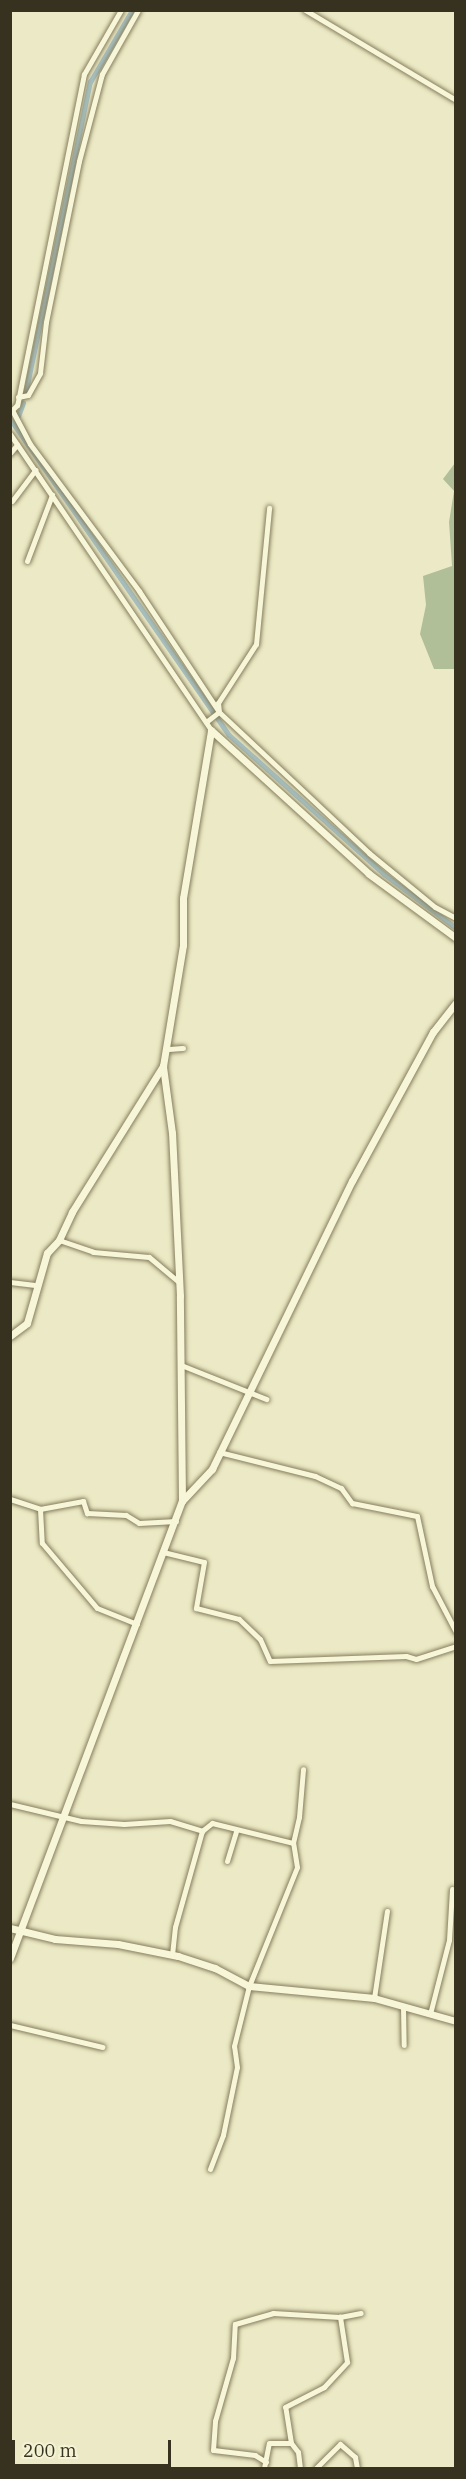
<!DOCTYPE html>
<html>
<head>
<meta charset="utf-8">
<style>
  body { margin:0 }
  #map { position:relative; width:466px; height:2479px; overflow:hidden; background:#eceac6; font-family:"IBM Plex Serif",serif }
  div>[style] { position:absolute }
  .cemetery>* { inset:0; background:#b1bf99 }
  .canal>* { height:5px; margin:-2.5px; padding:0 2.5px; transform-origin:2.5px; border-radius:2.5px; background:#a7c0bf }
  .roads { filter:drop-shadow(0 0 2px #867d5c) drop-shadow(0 0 2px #867d5c) }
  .street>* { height:5px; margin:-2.5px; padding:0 2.5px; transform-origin:2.5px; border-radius:2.5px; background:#f7f6d8 }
  .secondary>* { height:7px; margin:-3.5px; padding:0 3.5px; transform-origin:3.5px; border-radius:3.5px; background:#f7f6d8 }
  span { translate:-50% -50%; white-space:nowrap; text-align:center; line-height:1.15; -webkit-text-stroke:4.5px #f4f3d5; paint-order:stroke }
  .frame { position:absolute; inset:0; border:12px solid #37311f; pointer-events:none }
  .scale { position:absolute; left:12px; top:2440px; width:159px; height:27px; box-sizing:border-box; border:3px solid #37311f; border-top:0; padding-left:8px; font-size:18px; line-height:21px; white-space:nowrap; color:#37311f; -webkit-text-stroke:4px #f4f3d5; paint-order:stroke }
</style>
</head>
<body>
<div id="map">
  <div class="cemetery">
    <div style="clip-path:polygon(455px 463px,455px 669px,434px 669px,420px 634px,426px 605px,423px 576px,452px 566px,449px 522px,454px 491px,443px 479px)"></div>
  </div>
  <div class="canal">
    <div style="left:26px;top:390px;width:315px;rotate:-78.3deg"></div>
    <div style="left:90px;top:82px;width:83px;rotate:-59.7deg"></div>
    <div style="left:18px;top:416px;width:14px;rotate:-69deg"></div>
    <div style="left:10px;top:419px;width:384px;rotate:55.3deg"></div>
    <div style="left:229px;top:735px;width:208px;rotate:41.9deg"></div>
    <div style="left:384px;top:874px;width:90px;rotate:36.9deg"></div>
  </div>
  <div class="roads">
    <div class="street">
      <div style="left:121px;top:10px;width:74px;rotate:120deg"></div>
      <div style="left:84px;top:74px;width:338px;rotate:101.4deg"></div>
      <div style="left:17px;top:405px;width:7px;rotate:135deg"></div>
      <div style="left:12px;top:410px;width:38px;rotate:62deg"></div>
      <div style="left:30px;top:444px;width:183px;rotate:53.4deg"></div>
      <div style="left:139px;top:591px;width:145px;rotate:56.5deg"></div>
      <div style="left:219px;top:712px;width:206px;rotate:43.2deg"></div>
      <div style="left:369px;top:853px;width:85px;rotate:39.3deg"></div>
      <div style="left:435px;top:907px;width:24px;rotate:28deg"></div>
      <div style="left:305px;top:10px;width:176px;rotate:30.8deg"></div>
      <div style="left:18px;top:397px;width:10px;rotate:-11deg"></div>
      <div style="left:28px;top:395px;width:25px;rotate:-61deg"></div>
      <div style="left:40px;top:373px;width:51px;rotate:-83.3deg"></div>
      <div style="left:46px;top:322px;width:164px;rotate:-78.4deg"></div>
      <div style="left:79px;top:161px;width:90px;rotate:-75.2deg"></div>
      <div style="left:102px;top:74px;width:73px;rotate:-60.6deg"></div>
      <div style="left:10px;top:434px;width:358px;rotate:55.8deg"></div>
      <div style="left:10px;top:453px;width:11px;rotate:-49deg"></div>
      <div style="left:12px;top:501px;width:39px;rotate:-53deg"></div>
      <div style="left:27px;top:561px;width:71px;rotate:-69.3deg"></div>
      <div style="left:206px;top:722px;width:16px;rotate:-38deg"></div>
      <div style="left:219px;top:712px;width:9px;rotate:-96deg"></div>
      <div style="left:218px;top:703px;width:70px;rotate:-57.2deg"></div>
      <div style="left:256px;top:644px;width:137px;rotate:-84.5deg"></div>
      <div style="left:168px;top:1049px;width:15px;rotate:-4deg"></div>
      <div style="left:59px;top:1240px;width:36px;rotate:19deg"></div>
      <div style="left:93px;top:1252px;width:56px;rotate:5.1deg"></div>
      <div style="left:149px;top:1257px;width:39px;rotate:40deg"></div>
      <div style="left:10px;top:1282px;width:25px;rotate:7deg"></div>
      <div style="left:181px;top:1365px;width:92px;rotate:21.8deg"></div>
      <div style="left:219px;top:1452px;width:99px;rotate:14deg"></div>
      <div style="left:315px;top:1476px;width:29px;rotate:25deg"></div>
      <div style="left:341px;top:1488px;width:19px;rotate:54deg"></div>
      <div style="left:352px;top:1503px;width:66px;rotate:11.3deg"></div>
      <div style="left:417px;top:1516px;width:72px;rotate:77.9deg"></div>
      <div style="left:432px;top:1586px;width:52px;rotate:62.4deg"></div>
      <div style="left:10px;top:1499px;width:32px;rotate:18deg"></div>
      <div style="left:40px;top:1509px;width:44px;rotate:-10.5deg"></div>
      <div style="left:83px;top:1501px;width:13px;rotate:72deg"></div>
      <div style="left:87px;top:1513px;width:39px;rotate:3deg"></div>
      <div style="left:126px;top:1515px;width:15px;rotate:32deg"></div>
      <div style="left:139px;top:1523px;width:37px;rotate:-3deg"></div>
      <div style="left:40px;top:1509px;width:34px;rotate:87deg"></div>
      <div style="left:42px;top:1543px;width:85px;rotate:49.8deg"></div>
      <div style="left:97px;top:1608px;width:43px;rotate:21.8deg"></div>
      <div style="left:163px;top:1552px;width:42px;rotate:13.7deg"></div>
      <div style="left:204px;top:1562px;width:47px;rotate:99.9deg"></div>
      <div style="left:196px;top:1608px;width:44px;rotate:14.3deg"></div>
      <div style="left:239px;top:1619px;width:29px;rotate:44deg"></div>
      <div style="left:260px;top:1639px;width:24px;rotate:66deg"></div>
      <div style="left:270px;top:1661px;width:136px;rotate:-2.1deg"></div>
      <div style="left:406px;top:1656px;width:10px;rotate:17deg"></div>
      <div style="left:416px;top:1659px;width:42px;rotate:-18deg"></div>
      <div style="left:10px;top:1804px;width:73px;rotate:13.5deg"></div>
      <div style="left:81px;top:1821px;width:43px;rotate:4deg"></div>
      <div style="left:124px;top:1824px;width:46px;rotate:-3.7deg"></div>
      <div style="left:170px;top:1821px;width:34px;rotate:17deg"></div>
      <div style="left:202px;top:1831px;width:13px;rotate:-39deg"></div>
      <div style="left:212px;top:1823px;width:83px;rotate:13.9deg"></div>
      <div style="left:227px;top:1861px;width:31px;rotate:-73deg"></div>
      <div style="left:172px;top:1955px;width:28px;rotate:-84deg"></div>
      <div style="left:175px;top:1927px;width:100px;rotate:-74.3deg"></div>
      <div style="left:374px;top:1998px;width:88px;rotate:-81.5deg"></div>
      <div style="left:403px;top:2006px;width:39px;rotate:89deg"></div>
      <div style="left:430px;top:2014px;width:76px;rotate:-75.6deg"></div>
      <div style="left:449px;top:1940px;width:51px;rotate:-86.6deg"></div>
      <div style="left:10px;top:2025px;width:95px;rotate:13.4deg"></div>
      <div style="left:210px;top:2169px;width:36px;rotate:-69deg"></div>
      <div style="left:223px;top:2135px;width:69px;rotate:-78.4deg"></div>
      <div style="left:237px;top:2067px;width:21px;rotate:-98deg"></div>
      <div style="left:234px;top:2046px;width:62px;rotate:-76deg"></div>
      <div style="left:249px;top:1986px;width:128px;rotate:-68deg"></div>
      <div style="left:297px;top:1867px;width:24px;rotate:-99deg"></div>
      <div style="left:293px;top:1843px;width:27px;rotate:-77deg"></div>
      <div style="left:299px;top:1817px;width:48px;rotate:-85.2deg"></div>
      <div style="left:266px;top:2462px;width:13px;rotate:-148deg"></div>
      <div style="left:255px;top:2455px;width:42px;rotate:-173.2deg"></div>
      <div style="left:213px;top:2450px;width:29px;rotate:-86deg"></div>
      <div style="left:215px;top:2421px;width:66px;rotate:-74.1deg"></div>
      <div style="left:233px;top:2358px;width:34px;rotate:-87deg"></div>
      <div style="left:235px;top:2324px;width:40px;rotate:-16deg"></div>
      <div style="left:273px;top:2313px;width:67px;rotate:3.4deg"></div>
      <div style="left:340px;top:2317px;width:21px;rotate:-11deg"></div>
      <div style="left:264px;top:2468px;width:25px;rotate:-79deg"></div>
      <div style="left:269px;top:2443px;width:22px"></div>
      <div style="left:300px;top:2468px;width:16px;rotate:-97deg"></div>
      <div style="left:298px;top:2452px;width:11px;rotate:-128deg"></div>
      <div style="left:291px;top:2443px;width:36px;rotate:-99deg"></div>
      <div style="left:285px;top:2407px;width:44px;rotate:-27.1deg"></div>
      <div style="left:324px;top:2387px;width:34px;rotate:-47deg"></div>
      <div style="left:347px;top:2362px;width:46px;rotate:-98.8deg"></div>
      <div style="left:316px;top:2468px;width:34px;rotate:-45deg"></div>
      <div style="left:340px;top:2444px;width:20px;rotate:41deg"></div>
      <div style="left:355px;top:2457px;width:11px;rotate:80deg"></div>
    </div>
    <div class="secondary">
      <div style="left:10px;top:1336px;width:21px;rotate:-37deg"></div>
      <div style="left:27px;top:1323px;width:73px;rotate:-74.1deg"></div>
      <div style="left:47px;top:1253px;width:18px;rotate:-47deg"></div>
      <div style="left:59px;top:1240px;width:31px;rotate:-65deg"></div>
      <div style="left:72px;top:1212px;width:172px;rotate:-58.1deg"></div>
      <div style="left:182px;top:1501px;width:44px;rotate:-46.8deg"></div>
      <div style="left:212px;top:1469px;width:320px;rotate:-64.1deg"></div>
      <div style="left:352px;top:1181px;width:170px;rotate:-61.5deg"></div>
      <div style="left:433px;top:1032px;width:37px;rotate:-52deg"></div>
      <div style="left:10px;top:1928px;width:46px;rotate:13.7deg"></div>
      <div style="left:55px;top:1939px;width:63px;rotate:4.5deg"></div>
      <div style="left:118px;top:1944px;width:61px;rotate:11.3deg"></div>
      <div style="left:178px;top:1956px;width:39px;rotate:18deg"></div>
      <div style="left:215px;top:1968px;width:38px;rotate:28deg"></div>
      <div style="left:249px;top:1986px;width:126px;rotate:5.5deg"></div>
      <div style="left:374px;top:1998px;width:85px;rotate:15.7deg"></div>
      <div style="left:10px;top:1958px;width:488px;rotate:-69.4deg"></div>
      <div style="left:182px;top:1501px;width:205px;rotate:-90.6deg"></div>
      <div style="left:180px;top:1296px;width:163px;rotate:-92.8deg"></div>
      <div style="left:172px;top:1133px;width:68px;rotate:-97.7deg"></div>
      <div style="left:163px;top:1066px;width:123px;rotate:-80.6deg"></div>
      <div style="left:183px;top:945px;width:47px;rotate:-90deg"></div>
      <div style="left:183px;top:898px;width:170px;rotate:-80.5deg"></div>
      <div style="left:211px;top:730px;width:214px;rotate:42.3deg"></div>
      <div style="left:369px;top:874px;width:108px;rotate:36.3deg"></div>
    </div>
  </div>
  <div class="frame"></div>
  <div class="scale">200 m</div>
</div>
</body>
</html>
